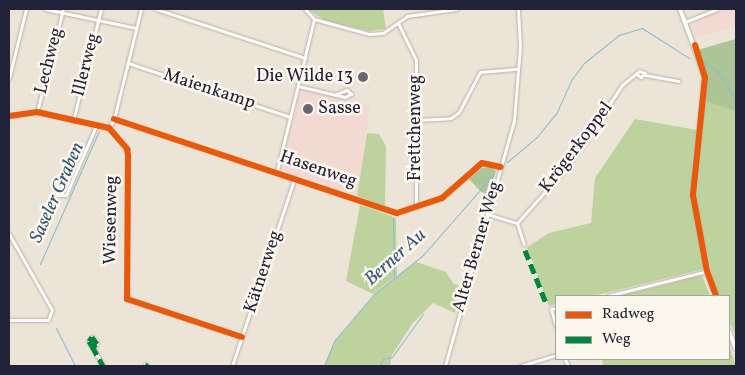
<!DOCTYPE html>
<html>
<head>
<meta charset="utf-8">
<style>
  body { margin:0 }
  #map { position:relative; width:745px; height:375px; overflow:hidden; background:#ece4d6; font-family:Vollkorn,serif }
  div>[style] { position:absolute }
  .built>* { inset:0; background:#f2d9d2 }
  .green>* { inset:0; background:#bed29e }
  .forest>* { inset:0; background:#adc496 }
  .stream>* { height:1px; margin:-0.5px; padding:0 0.5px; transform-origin:0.5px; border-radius:0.5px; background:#87bbd5 }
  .roads { filter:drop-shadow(0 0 1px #b6b0aa) drop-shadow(0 0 1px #b6b0aa) }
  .minor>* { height:3px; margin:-1.5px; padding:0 1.5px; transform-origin:1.5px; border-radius:1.5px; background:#fcfbf9 }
  .tertiary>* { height:4px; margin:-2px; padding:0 2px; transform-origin:2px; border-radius:2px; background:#fcfbf9 }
  .quiet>* { height:5px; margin-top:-2.5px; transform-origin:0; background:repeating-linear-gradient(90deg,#00873e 0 10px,transparent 0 15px) }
  .cycleway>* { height:6px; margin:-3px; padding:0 3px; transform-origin:3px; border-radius:3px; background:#e8590c }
  .dots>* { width:14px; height:14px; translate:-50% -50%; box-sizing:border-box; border:2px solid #fbf7ec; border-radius:50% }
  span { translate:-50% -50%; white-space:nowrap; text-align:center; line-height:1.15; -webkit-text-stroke:5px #fbf7ec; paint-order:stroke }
  .street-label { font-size:18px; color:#22223b }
  .poi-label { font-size:18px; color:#22223b }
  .right { translate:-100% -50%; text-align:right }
  .left { translate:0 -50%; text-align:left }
  .water-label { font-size:19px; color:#395879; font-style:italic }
  .frame { position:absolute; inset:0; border:10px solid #22223b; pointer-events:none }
  .legend { position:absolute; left:555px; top:295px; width:175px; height:65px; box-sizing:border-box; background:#fbf7ec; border:1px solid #a4a2a5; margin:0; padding:6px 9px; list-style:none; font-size:15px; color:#22223b }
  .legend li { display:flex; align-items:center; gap:10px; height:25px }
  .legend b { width:25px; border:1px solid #a4a2a5 }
</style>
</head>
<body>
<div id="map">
  <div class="built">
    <div style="clip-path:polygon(726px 9px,736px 9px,736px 26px,696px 37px,692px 27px,695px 22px)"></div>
    <div style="clip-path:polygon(301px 89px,370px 106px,357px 195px,282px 170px)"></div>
  </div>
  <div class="green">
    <div style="clip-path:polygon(307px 9px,383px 9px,386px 29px,369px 31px,326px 21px)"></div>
    <div style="clip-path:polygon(736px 39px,736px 335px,729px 322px,729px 296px,719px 296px,713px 280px,696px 202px,707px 79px,698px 50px)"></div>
    <div style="clip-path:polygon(635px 119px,697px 130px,691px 197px,704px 269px,593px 296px,556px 296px,556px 304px,549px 306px,527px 247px,549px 233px,591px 223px,595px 178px)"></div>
    <div style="clip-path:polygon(367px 133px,379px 134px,386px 146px,385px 206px,357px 196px)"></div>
    <div style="clip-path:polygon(360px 205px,396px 218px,397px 275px,373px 294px,346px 281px)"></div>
    <div style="clip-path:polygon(416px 262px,446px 272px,453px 283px,462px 287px,455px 313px,433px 303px,412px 324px,392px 355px,390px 366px,324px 366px,335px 341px,375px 294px)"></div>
    <div style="clip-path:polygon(702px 275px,710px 296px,614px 296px,648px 289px)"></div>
    <div style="clip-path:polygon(729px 345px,736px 366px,603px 366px,602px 359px,729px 359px)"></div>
  </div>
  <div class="forest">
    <div style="clip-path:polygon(736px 39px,736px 111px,706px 101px,707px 79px,698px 50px)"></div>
    <div style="clip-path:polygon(491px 167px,496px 171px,487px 198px,469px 179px,482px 168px)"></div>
  </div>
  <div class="stream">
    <div style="left:704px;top:62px;width:16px;rotate:35deg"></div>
    <div style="left:717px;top:71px;width:34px;rotate:56deg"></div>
    <div style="left:507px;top:162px;width:38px;rotate:-40deg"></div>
    <div style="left:536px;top:138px;width:33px;rotate:-51deg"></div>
    <div style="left:557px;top:112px;width:36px;rotate:-66deg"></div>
    <div style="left:572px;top:79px;width:20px;rotate:-53deg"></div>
    <div style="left:584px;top:63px;width:45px;rotate:-38.7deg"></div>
    <div style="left:619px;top:35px;width:24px;rotate:-17deg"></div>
    <div style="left:642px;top:28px;width:56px;rotate:32.6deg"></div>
    <div style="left:393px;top:218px;width:59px;rotate:89deg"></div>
    <div style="left:40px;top:264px;width:145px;rotate:-66.1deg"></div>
    <div style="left:56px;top:328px;width:42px;rotate:63.4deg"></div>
    <div style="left:324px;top:366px;width:27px;rotate:-68deg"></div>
    <div style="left:334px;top:341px;width:62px;rotate:-49.6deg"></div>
    <div style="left:374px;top:294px;width:63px;rotate:-38.5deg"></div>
    <div style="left:423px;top:255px;width:108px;rotate:-48.8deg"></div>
    <div style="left:379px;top:366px;width:8px;rotate:-60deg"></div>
    <div style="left:383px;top:359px;width:9px;rotate:-13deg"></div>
    <div style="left:392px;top:357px;width:53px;rotate:-54.2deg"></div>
  </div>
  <div class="roads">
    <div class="minor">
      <div style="left:45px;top:9px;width:93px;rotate:11.8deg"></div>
      <div style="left:156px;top:9px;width:157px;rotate:18.2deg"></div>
      <div style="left:305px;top:9px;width:13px;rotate:48deg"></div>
      <div style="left:314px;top:19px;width:57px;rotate:15.3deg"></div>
      <div style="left:369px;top:34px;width:14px;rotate:-4deg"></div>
      <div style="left:383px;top:33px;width:29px;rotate:-35deg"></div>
      <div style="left:407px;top:16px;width:50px;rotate:-8deg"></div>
      <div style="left:685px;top:22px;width:35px;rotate:-22deg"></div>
      <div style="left:398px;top:23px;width:41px;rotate:64.1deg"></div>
      <div style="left:416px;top:60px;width:147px;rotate:90deg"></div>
      <div style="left:128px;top:63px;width:171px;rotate:18.4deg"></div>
      <div style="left:645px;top:75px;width:34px;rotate:10deg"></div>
      <div style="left:9px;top:78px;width:71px;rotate:-76.2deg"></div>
      <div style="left:298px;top:86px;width:48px;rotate:13.2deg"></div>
      <div style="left:345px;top:97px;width:7px;rotate:-27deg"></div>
      <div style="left:351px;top:94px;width:6px;rotate:-135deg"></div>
      <div style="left:347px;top:90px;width:12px;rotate:160deg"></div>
      <div style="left:37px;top:112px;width:106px;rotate:-75.8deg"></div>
      <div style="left:9px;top:116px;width:28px;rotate:-8deg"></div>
      <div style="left:37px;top:112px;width:74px;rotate:12.5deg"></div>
      <div style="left:109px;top:128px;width:28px;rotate:49deg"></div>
      <div style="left:127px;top:149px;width:7px;rotate:82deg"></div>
      <div style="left:128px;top:156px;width:143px;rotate:90.4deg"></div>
      <div style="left:127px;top:299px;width:121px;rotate:18.3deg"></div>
      <div style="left:114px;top:119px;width:298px;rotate:18.4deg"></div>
      <div style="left:397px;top:213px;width:47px;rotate:-18.4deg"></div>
      <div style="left:442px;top:198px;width:53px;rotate:-41.2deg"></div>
      <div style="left:482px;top:163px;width:19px;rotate:12deg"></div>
      <div style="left:416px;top:120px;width:35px;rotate:-3deg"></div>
      <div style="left:451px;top:118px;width:10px;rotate:-37deg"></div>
      <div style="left:459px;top:112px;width:45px;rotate:-62.3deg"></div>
      <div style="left:480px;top:72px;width:38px;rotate:-5deg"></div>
      <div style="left:73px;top:121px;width:115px;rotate:-76deg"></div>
      <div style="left:109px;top:128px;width:10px;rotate:-61deg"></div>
      <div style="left:114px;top:119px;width:113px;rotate:-76.2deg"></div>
      <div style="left:277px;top:171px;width:156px;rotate:-76.3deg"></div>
      <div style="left:52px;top:185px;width:12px;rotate:59deg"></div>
      <div style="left:58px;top:195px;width:8px"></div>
      <div style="left:66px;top:195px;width:75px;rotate:-66.5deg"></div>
      <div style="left:487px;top:214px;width:31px;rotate:17deg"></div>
      <div style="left:517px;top:223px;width:76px;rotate:-48.2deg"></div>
      <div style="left:568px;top:166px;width:97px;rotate:-56.3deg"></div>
      <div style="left:622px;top:85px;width:22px;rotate:-39deg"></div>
      <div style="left:639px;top:71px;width:6px;rotate:18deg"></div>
      <div style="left:645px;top:73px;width:6px;rotate:135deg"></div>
      <div style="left:641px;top:77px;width:6px;rotate:-149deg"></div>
      <div style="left:517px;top:223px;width:22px;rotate:72deg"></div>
      <div style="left:9px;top:234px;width:87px;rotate:60.5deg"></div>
      <div style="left:52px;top:310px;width:11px;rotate:112deg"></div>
      <div style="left:48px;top:320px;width:39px;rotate:180deg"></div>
      <div style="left:607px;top:296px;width:103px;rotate:-14deg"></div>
      <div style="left:556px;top:308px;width:5px;rotate:169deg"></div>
      <div style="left:551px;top:309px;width:18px;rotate:74deg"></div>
      <div style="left:92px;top:346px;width:5px;rotate:-22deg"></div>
      <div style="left:97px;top:344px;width:9px;rotate:-126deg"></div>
      <div style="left:92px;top:337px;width:5px;rotate:127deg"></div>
      <div style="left:89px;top:341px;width:6px;rotate:59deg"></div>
      <div style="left:92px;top:346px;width:23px;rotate:61deg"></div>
      <div style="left:565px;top:359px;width:8px;rotate:67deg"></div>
      <div style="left:145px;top:364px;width:3px;rotate:45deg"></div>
      <div style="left:232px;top:366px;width:199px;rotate:-71.6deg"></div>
      <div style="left:445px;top:366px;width:255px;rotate:-74.3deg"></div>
      <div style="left:514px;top:121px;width:74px;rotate:-85.4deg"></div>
      <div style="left:520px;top:47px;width:38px;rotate:-93deg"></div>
      <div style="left:520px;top:366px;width:38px;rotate:-17deg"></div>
    </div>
    <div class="tertiary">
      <div style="left:680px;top:9px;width:72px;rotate:69.8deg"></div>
      <div style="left:705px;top:77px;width:119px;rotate:95.8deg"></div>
      <div style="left:693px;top:195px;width:77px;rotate:79.6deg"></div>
      <div style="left:707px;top:271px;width:27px;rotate:70deg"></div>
      <div style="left:729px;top:331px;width:19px;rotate:69deg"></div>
    </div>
  </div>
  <div class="quiet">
    <div style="left:525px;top:250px;width:57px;rotate:68.4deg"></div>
    <div style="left:92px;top:346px;width:5px;rotate:-22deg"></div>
    <div style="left:97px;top:344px;width:9px;rotate:-126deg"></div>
    <div style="left:92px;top:337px;width:5px;rotate:127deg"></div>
    <div style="left:89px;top:341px;width:6px;rotate:59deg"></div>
    <div style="left:92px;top:346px;width:23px;rotate:61deg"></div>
    <div style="left:145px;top:364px;width:3px;rotate:45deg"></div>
  </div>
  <div class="cycleway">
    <div style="left:695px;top:45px;width:34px;rotate:73deg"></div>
    <div style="left:705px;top:77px;width:119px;rotate:95.8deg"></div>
    <div style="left:693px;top:195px;width:77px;rotate:79.6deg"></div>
    <div style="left:707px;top:271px;width:27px;rotate:70deg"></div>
    <div style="left:9px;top:116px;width:28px;rotate:-8deg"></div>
    <div style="left:37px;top:112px;width:74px;rotate:12.5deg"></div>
    <div style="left:109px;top:128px;width:28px;rotate:49deg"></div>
    <div style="left:127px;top:149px;width:7px;rotate:82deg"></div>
    <div style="left:128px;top:156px;width:143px;rotate:90.4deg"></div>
    <div style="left:127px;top:299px;width:121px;rotate:18.3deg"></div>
    <div style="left:114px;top:119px;width:298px;rotate:18.4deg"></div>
    <div style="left:397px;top:213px;width:47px;rotate:-18.4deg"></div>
    <div style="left:442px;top:198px;width:53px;rotate:-41.2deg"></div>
    <div style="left:482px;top:163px;width:19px;rotate:12deg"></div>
  </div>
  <div class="dots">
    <div style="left:363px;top:77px;background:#696671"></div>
    <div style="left:308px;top:109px;background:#696671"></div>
  </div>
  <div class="street-label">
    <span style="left:50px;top:61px;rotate:-76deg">Lechweg</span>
    <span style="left:87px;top:65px;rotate:-76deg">Illerweg</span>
    <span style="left:209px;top:90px;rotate:18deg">Maienkamp</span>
    <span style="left:416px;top:128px;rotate:-90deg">Frettchenweg</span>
    <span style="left:577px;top:148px;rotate:-53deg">Krögerkoppel</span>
    <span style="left:318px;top:170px;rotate:19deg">Hasenweg</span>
    <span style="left:112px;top:220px;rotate:-89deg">Wiesenweg</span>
    <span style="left:478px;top:247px;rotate:-74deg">Alter Berner Weg</span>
    <span style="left:264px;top:272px;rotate:-72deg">Kätnerweg</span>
  </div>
  <div class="poi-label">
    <span class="right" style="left:353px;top:77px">Die Wilde 13</span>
    <span class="left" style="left:318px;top:109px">Sasse</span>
  </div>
  <div class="water-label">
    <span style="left:58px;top:193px;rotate:-66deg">Saseler Graben</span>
    <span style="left:396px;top:258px;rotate:-42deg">Berner Au</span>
  </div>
  <div class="frame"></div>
  <ul class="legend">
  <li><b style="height:6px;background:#e8590c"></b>Radweg</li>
  <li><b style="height:6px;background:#00873e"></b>Weg</li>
  </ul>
</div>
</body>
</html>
